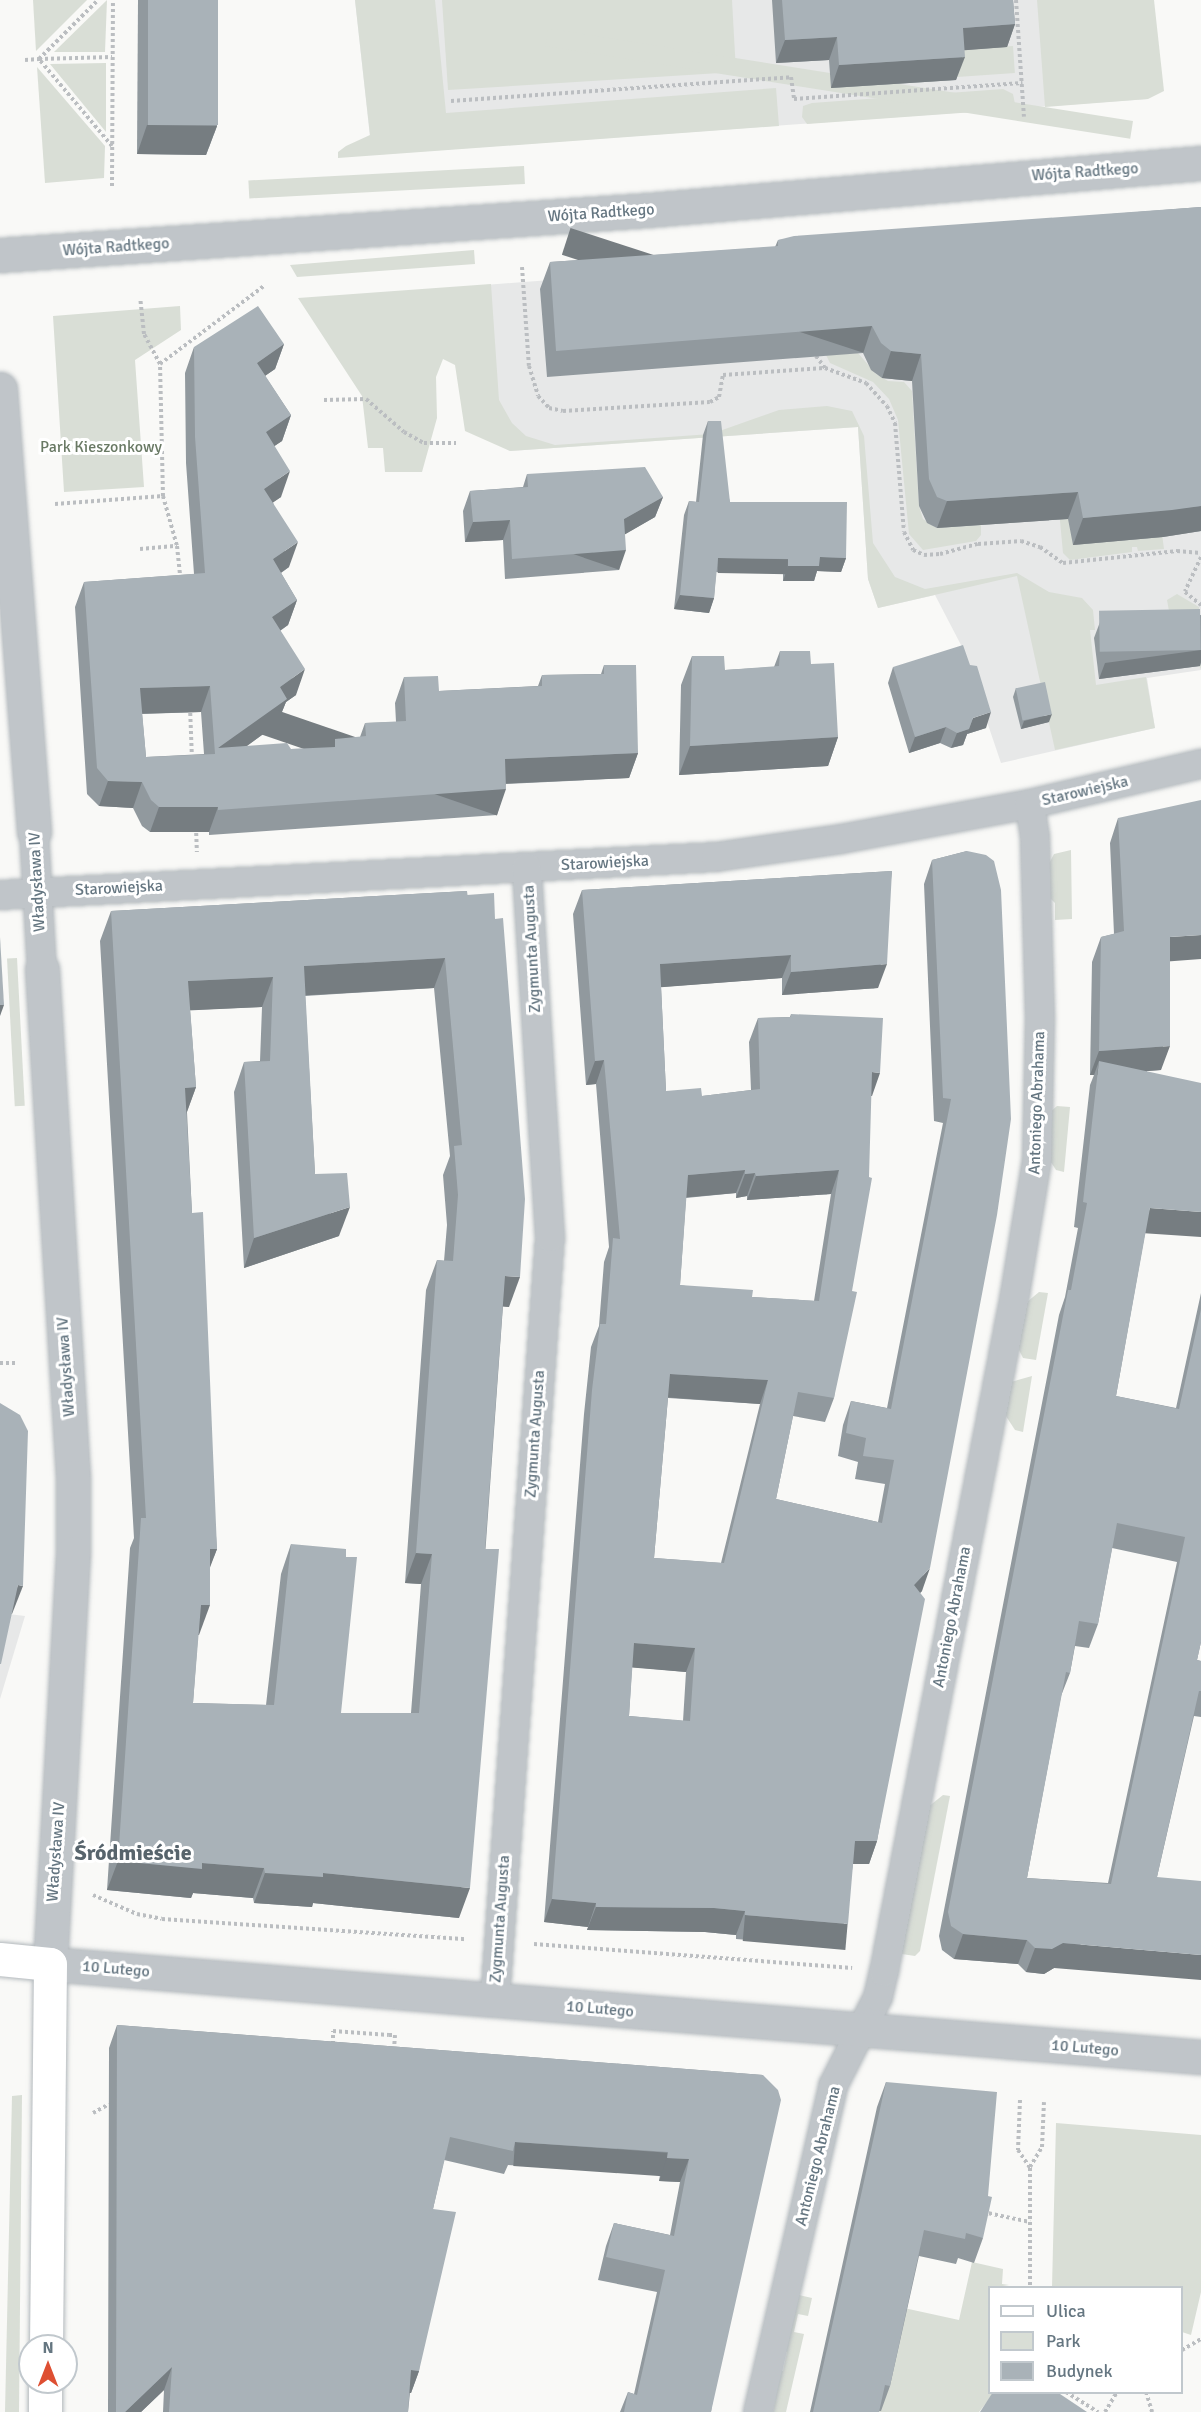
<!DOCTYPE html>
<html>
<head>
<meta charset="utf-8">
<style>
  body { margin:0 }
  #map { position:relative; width:1201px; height:2412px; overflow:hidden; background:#f9f9f7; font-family:Signika,sans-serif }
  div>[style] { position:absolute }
  .built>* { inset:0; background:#e7e8e8 }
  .green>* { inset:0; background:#d9ded6; transform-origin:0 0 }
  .path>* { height:4px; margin-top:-2px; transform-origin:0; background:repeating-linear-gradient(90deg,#bbbec1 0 3px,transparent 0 6px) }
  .roads { filter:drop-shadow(0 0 2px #b3b9bd) drop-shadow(0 0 2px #b3b9bd) }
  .minor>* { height:28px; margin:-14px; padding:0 14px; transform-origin:14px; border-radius:14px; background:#c0c5c9 }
  .tertiary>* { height:33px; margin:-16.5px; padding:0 16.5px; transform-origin:16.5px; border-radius:16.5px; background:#c0c5c9 }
  .secondary>* { height:33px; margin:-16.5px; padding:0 16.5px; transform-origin:16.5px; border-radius:16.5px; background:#fff }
  .wall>* { inset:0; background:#91999e }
  .shaded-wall>* { inset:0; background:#767d81; transform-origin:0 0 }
  .building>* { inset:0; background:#a9b2b8; transform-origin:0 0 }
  span { translate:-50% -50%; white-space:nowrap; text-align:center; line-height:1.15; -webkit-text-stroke:6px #fff; paint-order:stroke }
  .street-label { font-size:16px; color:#657681 }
  .park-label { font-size:16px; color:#697964 }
  .district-label { font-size:22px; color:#57646c; font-weight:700 }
  .legend { position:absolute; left:988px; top:2286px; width:195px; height:108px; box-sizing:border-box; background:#fff; border:2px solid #c1c8cd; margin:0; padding:8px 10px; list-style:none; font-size:18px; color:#657681 }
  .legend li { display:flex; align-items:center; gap:12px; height:30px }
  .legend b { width:30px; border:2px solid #c1c8cd }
  .north { position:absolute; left:18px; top:2334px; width:60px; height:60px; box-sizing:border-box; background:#fff; border:2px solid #c1c8cd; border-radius:50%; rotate:0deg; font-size:16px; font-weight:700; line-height:24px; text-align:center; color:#657681 }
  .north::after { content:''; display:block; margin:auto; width:21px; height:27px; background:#de4f32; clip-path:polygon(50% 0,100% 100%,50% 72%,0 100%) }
</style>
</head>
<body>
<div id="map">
  <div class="built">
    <div style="clip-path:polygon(355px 0,1144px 0,1148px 99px,372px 155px)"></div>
    <div style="clip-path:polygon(1201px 230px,1201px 670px,1147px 678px,1155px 728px,1001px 763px,961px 645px,935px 595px,878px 608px,868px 579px,858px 427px,510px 451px,496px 443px,485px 285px)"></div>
    <div style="clip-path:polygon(0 1613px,25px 1616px,0 1699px)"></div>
  </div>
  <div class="green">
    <div style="clip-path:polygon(33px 0,87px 0,36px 51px)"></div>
    <div style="clip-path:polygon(107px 0,105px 52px,54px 52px)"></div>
    <div style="clip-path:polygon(355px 0,435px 0,446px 113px,776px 88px,779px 126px,338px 158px,338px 152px,346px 146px,370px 135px)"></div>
    <div style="clip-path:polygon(442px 0,732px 0,736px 72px,448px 90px)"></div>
    <div style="clip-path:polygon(1037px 0,1154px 0,1164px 91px,1148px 99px,1045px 107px)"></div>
    <div style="left:1013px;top:46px;width:27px;height:58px;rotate:86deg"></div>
    <div style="clip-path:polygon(106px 63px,106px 132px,50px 64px)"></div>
    <div style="clip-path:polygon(37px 67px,105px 146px,104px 178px,45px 183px)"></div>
    <div style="clip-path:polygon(1003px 89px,1013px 94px,1016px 109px,807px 124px,802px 117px,803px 106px,812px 103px)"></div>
    <div style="left:1133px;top:121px;width:18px;height:592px;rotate:99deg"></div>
    <div style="left:524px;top:166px;width:18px;height:276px;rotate:87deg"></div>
    <div style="clip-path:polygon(474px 250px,475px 264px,297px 277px,290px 265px)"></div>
    <div style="clip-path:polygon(491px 284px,499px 400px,512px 423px,526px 436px,555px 445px,711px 434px,779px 410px,827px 406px,852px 411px,864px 436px,873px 543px,895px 577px,925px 589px,1017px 573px,1049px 592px,1082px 598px,1093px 610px,1095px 630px,1090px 630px,1096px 685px,1146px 677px,1155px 728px,1055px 750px,1017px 576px,878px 608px,868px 579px,858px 427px,510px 451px,465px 431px,455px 365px,443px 359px,436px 377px,437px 418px,422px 472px,385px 472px,383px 448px,368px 448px,362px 396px,298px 298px)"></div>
    <div style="clip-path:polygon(180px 306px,181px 330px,135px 360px,144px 487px,64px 492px,53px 316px)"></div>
    <div style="clip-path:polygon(858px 353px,876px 374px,888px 381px,904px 382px,912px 391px,919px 506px,923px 519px,937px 528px,981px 525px,981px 535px,976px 541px,923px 550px,909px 534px,898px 420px,889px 399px,873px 382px,830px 363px,826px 355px)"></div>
    <div style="clip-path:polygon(1058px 499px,1162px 534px,1164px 549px,1138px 551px,1137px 547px,1132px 547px,1132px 552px,1070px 560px,1063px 553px)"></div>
    <div style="clip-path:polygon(1177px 594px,1199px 607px,1201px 669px,1172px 628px,1167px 600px)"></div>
    <div style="clip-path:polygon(1071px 850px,1072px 919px,1055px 920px,1055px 903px,1040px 888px,1040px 881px,1054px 854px)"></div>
    <div style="left:17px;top:958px;width:148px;height:10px;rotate:87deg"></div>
    <div style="clip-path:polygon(1057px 1106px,1070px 1107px,1064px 1172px,1056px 1170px,1043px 1150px,1050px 1112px)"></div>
    <div style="clip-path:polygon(1039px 1292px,1048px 1293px,1036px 1360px,1023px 1358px,1014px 1340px,1021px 1307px)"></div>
    <div style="clip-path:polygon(1032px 1376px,1023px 1432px,1015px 1430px,1002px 1410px,1011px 1382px)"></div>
    <div style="clip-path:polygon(943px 1795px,950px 1796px,920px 1951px,915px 1956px,895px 1953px,923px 1811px)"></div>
    <div style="clip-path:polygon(22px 2095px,19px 2412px,5px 2412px,12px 2096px)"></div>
    <div style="clip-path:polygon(1056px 2123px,1201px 2135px,1201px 2292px,1191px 2335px,1182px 2332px,1182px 2288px,1052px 2287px)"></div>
    <div style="clip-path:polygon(972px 2262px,1003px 2269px,1002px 2284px,1009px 2285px,990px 2288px,990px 2392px,994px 2393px,979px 2412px,866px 2412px,904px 2308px,959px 2320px)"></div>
    <div style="clip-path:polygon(790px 2293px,812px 2298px,808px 2316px,798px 2314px,794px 2332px,804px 2334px,786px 2412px,773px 2412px,776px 2396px,766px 2394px,772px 2369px,783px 2371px,787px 2352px,776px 2349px)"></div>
  </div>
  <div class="path">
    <div style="left:1016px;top:0;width:117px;rotate:86.1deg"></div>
    <div style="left:25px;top:60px;width:14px;rotate:-4deg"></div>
    <div style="left:39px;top:59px;width:83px;rotate:-45deg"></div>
    <div style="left:451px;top:101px;width:341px;rotate:-4deg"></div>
    <div style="left:791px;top:77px;width:22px;rotate:82deg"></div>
    <div style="left:794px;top:99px;width:229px;rotate:-4deg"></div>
    <div style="left:112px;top:146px;width:114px;rotate:-130deg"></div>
    <div style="left:39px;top:59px;width:73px;rotate:-1.6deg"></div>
    <div style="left:112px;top:186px;width:186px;rotate:-89.7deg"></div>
    <div style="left:522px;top:267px;width:99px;rotate:86deg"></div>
    <div style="left:529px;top:366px;width:31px;rotate:73deg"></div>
    <div style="left:538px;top:396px;width:16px;rotate:47deg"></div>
    <div style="left:549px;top:408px;width:14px;rotate:12deg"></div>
    <div style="left:563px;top:411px;width:147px;rotate:-3.5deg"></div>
    <div style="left:710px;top:402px;width:10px;rotate:-29deg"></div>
    <div style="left:719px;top:397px;width:22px;rotate:-80deg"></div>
    <div style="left:723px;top:375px;width:101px;rotate:-4deg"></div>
    <div style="left:816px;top:356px;width:15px;rotate:53deg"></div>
    <div style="left:825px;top:368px;width:44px;rotate:20.1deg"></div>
    <div style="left:866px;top:383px;width:31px;rotate:48deg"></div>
    <div style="left:887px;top:406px;width:19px;rotate:65deg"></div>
    <div style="left:895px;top:423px;width:109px;rotate:85.3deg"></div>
    <div style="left:904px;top:532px;width:20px;rotate:63deg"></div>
    <div style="left:913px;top:550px;width:12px;rotate:24deg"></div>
    <div style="left:924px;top:555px;width:16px;rotate:-4deg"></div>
    <div style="left:940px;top:554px;width:39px;rotate:-15deg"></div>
    <div style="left:978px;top:544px;width:43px;rotate:-4deg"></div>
    <div style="left:1021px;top:541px;width:20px;rotate:18deg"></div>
    <div style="left:1040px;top:547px;width:28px;rotate:35deg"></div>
    <div style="left:1063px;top:563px;width:115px;rotate:-6deg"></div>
    <div style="left:1177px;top:551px;width:24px;rotate:5deg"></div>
    <div style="left:160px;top:364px;width:130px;rotate:-36.9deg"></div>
    <div style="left:324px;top:400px;width:42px;rotate:-1.4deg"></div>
    <div style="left:366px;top:399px;width:50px;rotate:41deg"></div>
    <div style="left:404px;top:432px;width:23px;rotate:29deg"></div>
    <div style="left:424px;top:443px;width:32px"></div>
    <div style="left:163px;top:496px;width:52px;rotate:74.4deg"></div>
    <div style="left:177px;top:546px;width:31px;rotate:84deg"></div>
    <div style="left:55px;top:504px;width:108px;rotate:-4.2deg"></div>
    <div style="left:163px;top:496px;width:132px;rotate:-91.3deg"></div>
    <div style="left:160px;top:364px;width:34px;rotate:-118deg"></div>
    <div style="left:144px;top:334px;width:36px;rotate:-96deg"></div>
    <div style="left:140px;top:549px;width:37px;rotate:-5deg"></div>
    <div style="left:1201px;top:557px;width:38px;rotate:115deg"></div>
    <div style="left:1185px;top:592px;width:21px;rotate:39deg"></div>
    <div style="left:190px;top:707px;width:52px;rotate:87.8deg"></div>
    <div style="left:196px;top:827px;width:25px;rotate:88deg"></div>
    <div style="left:0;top:1363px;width:17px"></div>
    <div style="left:93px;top:1895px;width:48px;rotate:23.4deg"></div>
    <div style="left:137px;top:1914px;width:25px;rotate:11deg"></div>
    <div style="left:162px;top:1919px;width:305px;rotate:3.8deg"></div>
    <div style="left:534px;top:1944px;width:319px;rotate:4.3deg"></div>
    <div style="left:333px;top:2044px;width:13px;rotate:-90deg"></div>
    <div style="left:333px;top:2031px;width:56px;rotate:4.1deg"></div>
    <div style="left:389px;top:2035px;width:6px"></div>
    <div style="left:395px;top:2035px;width:14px;rotate:94deg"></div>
    <div style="left:1020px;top:2100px;width:50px;rotate:92.3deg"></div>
    <div style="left:1018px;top:2150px;width:22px;rotate:56deg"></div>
    <div style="left:1030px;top:2168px;width:120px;rotate:90deg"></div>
    <div style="left:93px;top:2113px;width:18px;rotate:-29deg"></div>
    <div style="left:1030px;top:2167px;width:23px;rotate:-59deg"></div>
    <div style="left:1042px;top:2147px;width:45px;rotate:-87.5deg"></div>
    <div style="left:983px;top:2212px;width:48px;rotate:12deg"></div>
    <div style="left:1182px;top:2350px;width:22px;rotate:-30deg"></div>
    <div style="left:1066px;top:2392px;width:38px;rotate:32deg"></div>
    <div style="left:1146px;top:2392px;width:21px;rotate:73deg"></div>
    <div style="left:1105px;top:2412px;width:23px;rotate:-59deg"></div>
  </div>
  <div class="roads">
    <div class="minor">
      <div style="left:34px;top:832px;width:137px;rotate:86.7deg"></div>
      <div style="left:0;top:895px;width:717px;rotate:-3.04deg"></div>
      <div style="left:716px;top:857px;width:126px;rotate:-8.2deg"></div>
      <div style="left:841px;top:839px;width:192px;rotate:-10.5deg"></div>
      <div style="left:1030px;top:804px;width:176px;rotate:-13.2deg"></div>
      <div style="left:495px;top:2000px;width:765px;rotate:-85.88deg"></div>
      <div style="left:550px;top:1237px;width:370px;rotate:-93.6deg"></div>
      <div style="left:758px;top:2412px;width:335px;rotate:-77deg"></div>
      <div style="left:833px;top:2086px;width:100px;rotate:-63.2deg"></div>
      <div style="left:878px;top:1997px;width:26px;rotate:-77deg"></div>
      <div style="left:884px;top:1972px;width:691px;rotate:-79.06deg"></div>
      <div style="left:1015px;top:1294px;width:136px;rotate:-80.7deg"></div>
      <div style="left:1037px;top:1160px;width:141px;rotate:-88.8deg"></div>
      <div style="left:1040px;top:1019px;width:182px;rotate:-91.6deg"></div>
      <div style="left:1035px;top:837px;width:33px;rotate:-99deg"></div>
    </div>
    <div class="tertiary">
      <div style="left:0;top:255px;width:650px;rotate:-3.97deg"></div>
      <div style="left:648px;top:210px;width:555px;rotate:-4.86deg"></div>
      <div style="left:0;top:389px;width:444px;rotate:85.6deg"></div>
      <div style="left:42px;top:969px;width:509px;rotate:86.51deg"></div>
      <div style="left:73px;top:1477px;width:76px;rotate:90deg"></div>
      <div style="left:73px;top:1553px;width:412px;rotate:93.2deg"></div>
      <div style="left:50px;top:1964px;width:1155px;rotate:4.62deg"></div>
    </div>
    <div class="secondary">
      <div style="left:0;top:1959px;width:50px;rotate:5.7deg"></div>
      <div style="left:50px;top:1964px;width:382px;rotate:90.6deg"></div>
      <div style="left:45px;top:2412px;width:30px;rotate:-90deg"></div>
    </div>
  </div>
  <div class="wall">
    <div style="clip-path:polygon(138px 0,218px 0,217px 126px,206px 155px,137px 154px)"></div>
    <div style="clip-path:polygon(772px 0,1013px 0,1015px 24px,1007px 47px,964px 50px,956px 80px,831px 88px,829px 60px,776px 63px)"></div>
    <div style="clip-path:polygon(1201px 207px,1201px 531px,1163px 537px,1073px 545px,1068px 519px,937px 528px,927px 523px,919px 506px,912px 381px,882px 378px,871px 370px,863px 353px,547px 377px,540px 289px,550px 262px,775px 247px,778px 240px)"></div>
    <div style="clip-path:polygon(evenodd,284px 344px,275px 369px,265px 376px,291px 415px,282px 441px,274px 446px,281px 497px,273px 502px,289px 567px,281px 573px,297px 600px,288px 625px,280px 631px,296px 695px,286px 702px,277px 724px,247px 746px,291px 749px,332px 748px,335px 739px,360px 737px,365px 723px,396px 722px,395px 703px,404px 677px,439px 691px,538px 686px,542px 675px,601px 674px,604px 665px,638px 753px,629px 778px,506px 784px,497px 815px,209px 835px,209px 832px,150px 832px,142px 826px,133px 808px,99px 806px,87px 794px,75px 607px,84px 582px,194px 574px,186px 463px,185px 373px,194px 347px,284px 344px,201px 712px,204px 754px,146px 757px,142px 714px,201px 712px)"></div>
    <div style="clip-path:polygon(708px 421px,730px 502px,846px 558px,841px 572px,817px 571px,814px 581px,783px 581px,783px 573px,716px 572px,714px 598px,709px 613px,674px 609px,684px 515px,689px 501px,696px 502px,703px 435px)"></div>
    <div style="clip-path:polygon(527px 474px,663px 497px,655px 517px,625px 534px,619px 570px,505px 579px,503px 540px,465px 542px,463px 511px,470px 491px,523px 487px)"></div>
    <div style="clip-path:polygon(1201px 615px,1201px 662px,1200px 666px,1099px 679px,1094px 638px,1100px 622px)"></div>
    <div style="clip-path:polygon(780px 651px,811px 664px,838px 737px,828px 766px,679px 775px,681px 685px,692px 656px,725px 670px,774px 667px)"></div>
    <div style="clip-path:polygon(893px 667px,986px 728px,967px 734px,963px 745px,951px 748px,940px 743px,909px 753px,888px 683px)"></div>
    <div style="clip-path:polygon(1016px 688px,1049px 722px,1021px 729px,1013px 697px)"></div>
    <div style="clip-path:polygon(evenodd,1118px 818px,1170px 961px,1161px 1070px,1147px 1071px,1145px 1233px,1116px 1396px,1176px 1408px,1201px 1293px,1201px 1642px,1197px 1660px,1201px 1661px,1201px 1717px,1194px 1716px,1157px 1877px,1054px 1968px,1044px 1974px,1026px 1972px,1018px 1964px,954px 1959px,942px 1950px,939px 1936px,1059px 1315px,1065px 1297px,1078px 1228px,1074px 1227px,1090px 1085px,1094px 1075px,1090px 1075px,1092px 962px,1101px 937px,1114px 934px,1110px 843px,1118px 818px,1112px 1548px,1177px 1562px,1108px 1883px,1027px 1878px,1061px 1696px,1070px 1673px,1075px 1646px,1089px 1648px,1098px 1624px,1112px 1548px)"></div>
    <div style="clip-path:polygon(evenodd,967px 851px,922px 1591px,920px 1593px,877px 1841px,869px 1864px,853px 1864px,840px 1948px,736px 1939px,736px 1935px,705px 1932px,587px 1930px,588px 1927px,544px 1922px,584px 1414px,591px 1347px,599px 1326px,604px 1262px,609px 1247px,596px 1084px,586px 1085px,573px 914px,582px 890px,892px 871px,878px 988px,782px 995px,782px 978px,661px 987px,666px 1091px,702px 1096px,751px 1090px,749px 1042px,758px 1018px,790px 1017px,791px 1014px,872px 1096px,871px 1096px,834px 1398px,825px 1422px,793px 1416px,776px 1499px,878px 1522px,885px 1484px,855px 1479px,858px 1462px,838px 1456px,843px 1425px,851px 1401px,887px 1408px,943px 1123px,934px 1121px,924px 884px,932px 860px,967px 851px,736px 1193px,736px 1198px,747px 1196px,747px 1200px,831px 1194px,814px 1301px,752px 1297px,680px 1285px,686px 1198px,736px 1193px,967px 851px,668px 1398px,760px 1404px,721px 1563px,654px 1558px,668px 1398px,967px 851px,632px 1667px,686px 1672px,683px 1721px,629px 1716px,632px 1667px)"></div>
    <div style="clip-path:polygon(evenodd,467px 891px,509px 1307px,503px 1306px,459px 1918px,313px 1903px,312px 1907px,254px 1903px,253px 1898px,193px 1893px,191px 1898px,107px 1890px,130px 1548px,134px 1538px,100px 941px,111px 911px,467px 891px,434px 988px,450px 1156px,443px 1175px,447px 1225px,444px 1261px,437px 1260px,426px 1290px,405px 1583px,421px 1584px,411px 1713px,341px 1713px,291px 1544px,281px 1574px,266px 1705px,193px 1703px,198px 1635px,210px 1566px,217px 1549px,192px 1213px,187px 1112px,196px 1087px,190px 1010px,262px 1007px,260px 1061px,244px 1062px,234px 1092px,244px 1268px,339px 1236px,315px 1174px,305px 996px,434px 988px)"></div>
    <div style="clip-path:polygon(117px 2025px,763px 2075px,711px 2412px,620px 2412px,628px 2392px,634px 2394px,657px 2292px,598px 2280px,606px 2246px,614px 2223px,670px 2235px,680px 2182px,659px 2181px,660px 2175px,508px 2165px,504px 2174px,444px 2160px,433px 2209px,419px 2371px,411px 2393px,410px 2393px,408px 2412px,163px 2412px,164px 2390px,141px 2412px,108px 2412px,109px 2048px)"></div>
    <div style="clip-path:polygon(886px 2082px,983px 2238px,974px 2263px,958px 2258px,956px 2264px,919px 2256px,890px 2386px,881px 2411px,879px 2411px,879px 2412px,810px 2412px,877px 2107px)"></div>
  </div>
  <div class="shaded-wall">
    <div style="clip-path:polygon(1015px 24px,1007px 47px,955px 51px,963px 28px)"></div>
    <div style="clip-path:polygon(837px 37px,829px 60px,776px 63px,785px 40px)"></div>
    <div style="clip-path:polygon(965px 57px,956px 80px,831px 88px,839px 65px)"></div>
    <div style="clip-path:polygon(147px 125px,217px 126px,206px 155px,137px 154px)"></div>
    <div style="left:872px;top:326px;width:28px;height:317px;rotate:108deg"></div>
    <div style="clip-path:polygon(284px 344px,275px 369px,247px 388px,257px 363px)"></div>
    <div style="clip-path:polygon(891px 351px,921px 354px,912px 381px,882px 378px)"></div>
    <div style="clip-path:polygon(291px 415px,282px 441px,257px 458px,266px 432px)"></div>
    <div style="clip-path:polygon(290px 471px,281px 497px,255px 515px,264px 489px)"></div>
    <div style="clip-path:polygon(1078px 492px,1068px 519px,937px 528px,947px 501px)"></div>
    <div style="clip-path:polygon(663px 497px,655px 517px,617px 539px,624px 519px)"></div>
    <div style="clip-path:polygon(1201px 506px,1201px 531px,1163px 537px,1073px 545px,1083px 518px)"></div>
    <div style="clip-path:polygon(510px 520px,503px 540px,465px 542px,473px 522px)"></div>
    <div style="clip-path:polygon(298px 542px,289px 567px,263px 585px,273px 559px)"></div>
    <div style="left:626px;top:550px;width:21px;height:114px;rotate:109deg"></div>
    <div style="clip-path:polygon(820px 557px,846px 558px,841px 572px,817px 571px,814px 581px,783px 581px,788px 566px)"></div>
    <div style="left:718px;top:558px;width:70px;height:15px;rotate:1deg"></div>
    <div style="clip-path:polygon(680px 595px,714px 598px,709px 613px,674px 609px)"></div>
    <div style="clip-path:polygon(297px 600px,288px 625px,262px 643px,272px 617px)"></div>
    <div style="clip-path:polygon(1201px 650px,1201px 662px,1200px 666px,1099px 679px,1105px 663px)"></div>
    <div style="clip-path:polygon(305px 669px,296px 695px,286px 702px,277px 724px,208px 774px,218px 748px,280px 687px)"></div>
    <div style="clip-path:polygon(210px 686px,201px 712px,131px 714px,140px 688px)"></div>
    <div style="clip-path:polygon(991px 712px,986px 728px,967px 734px,973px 718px)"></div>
    <div style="clip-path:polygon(1052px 714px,1049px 722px,1021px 729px,1024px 721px)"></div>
    <div style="clip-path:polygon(946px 727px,940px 743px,909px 753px,915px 737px)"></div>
    <div style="clip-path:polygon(969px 729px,963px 745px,951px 748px,957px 733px)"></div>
    <div style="clip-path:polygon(838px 737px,828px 766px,679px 775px,690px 746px)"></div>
    <div style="clip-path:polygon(638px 753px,629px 778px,496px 784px,505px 759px)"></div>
    <div style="clip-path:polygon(108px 781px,142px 782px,133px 808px,99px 806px)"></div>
    <div style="left:506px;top:789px;width:28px;height:289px;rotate:109deg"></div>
    <div style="clip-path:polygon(159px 807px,218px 807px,209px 832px,150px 832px)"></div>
    <div style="clip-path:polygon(1201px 935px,1201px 959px,1161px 962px,1170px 937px)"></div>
    <div style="clip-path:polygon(791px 955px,782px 978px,651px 988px,660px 964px)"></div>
    <div style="clip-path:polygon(445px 958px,434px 988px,293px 996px,304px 966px)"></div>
    <div style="clip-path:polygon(887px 964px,878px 988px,782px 995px,791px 972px)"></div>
    <div style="clip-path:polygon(273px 977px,262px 1007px,177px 1011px,188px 981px)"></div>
    <div style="clip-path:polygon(0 1005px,4px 1005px,0 1016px)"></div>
    <div style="clip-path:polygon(1170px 1046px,1161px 1070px,1097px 1075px,1099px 1061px,1094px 1075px,1090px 1075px,1099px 1051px)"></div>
    <div style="clip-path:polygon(604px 1060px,596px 1084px,586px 1085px,595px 1061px)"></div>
    <div style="clip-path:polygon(872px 1072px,880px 1073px,872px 1096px,863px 1096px)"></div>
    <div style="clip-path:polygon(196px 1087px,185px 1117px,185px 1088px)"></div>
    <div style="clip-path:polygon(745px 1170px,736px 1193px,679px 1198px,688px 1175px)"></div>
    <div style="clip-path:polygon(839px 1170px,831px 1194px,747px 1200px,756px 1176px)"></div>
    <div style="clip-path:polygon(755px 1173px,747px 1196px,736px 1198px,745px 1174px)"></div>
    <div style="clip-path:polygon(350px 1207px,339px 1236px,244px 1268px,254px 1238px)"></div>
    <div style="clip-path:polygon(1150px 1208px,1201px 1212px,1201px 1237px,1141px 1233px)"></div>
    <div style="clip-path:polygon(505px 1276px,520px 1277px,509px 1307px,494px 1306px)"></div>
    <div style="clip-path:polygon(670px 1374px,768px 1380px,760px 1404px,662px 1397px)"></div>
    <div style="clip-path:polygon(210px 1549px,217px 1549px,206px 1578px)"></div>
    <div style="clip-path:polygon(416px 1553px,432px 1554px,421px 1584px,405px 1583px)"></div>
    <div style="clip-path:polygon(930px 1568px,922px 1591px,905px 1608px,914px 1585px)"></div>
    <div style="clip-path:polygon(18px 1585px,23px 1586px,12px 1614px,7px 1614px)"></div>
    <div style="clip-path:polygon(201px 1605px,210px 1605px,199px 1635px,190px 1635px)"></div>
    <div style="clip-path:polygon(634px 1643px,695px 1648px,686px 1672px,626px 1667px)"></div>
    <div style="clip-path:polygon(855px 1841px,877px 1841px,869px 1864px,847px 1864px)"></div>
    <div style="clip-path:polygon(118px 1861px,202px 1863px,264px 1868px,253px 1898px,193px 1893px,191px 1898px,107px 1890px)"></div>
    <div style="clip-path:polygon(265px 1873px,323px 1873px,470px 1888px,459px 1918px,313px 1903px,312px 1907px,254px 1903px)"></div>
    <div style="clip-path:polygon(552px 1899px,596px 1903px,588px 1927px,544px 1922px)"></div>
    <div style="clip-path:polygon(596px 1907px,714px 1908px,745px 1911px,736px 1935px,705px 1932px,587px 1930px)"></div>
    <div style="left:745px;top:1915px;width:103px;height:26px;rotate:5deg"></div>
    <div style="clip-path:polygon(963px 1934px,1027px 1940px,1018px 1964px,954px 1959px)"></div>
    <div style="clip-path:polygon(1063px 1943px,1201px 1955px,1201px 1980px,1054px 1968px,1044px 1974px,1026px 1972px,1035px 1948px)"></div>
    <div style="left:515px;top:2142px;width:153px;height:24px;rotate:4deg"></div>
    <div style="clip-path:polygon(667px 2158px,689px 2159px,680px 2182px,659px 2181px)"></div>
    <div style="clip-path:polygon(172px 2367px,164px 2390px,141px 2412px,125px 2412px)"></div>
    <div style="clip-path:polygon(411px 2370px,419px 2371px,411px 2393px,403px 2393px)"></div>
  </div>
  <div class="building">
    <div style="left:148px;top:0;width:70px;height:125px"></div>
    <div style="clip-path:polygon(782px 0,1013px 0,1015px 24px,963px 28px,965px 57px,839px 65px,837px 37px,785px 40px)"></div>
    <div style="clip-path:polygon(1201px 207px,1201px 506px,1172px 510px,1083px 518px,1078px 492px,947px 501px,937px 497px,929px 479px,921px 354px,891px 351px,881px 343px,872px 326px,556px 351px,550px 262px,778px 246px,778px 240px,794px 236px)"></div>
    <div style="clip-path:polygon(evenodd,258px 306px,284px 344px,257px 363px,291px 415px,266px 432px,290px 471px,264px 489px,298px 542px,273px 559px,297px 600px,272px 617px,305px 669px,280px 687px,287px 699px,218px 748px,287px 743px,291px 749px,335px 747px,335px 739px,366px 736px,365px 723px,406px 721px,404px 677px,438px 676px,439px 691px,542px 686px,542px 675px,604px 674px,604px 665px,636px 665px,638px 753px,505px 759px,506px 789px,218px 810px,218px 807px,159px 807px,151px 800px,142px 782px,108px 781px,97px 768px,84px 582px,205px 573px,195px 437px,194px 347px,258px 306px,210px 686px,215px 754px,146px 757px,140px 688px,210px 686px)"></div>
    <div style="clip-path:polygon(708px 421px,721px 421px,730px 502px,847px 502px,846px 558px,820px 557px,819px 566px,788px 566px,788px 559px,718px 558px,714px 598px,680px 595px,689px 501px,699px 502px)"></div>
    <div style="clip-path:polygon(645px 467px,663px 497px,624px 519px,626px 550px,512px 559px,510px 520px,473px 522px,470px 491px,528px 487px,527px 474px)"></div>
    <div style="left:1200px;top:609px;width:41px;height:101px;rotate:89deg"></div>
    <div style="clip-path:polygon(963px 645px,970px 665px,977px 666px,991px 712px,973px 718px,969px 729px,957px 733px,946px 727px,915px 737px,893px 667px)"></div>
    <div style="clip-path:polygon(780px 651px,810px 651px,811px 664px,834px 663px,838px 737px,690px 746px,692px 656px,724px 656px,725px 670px,779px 666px)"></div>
    <div style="left:1045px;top:682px;width:33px;height:30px;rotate:78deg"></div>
    <div style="clip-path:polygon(1201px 800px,1201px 935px,1170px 937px,1170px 1046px,1099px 1051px,1101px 937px,1124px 931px,1118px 818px)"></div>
    <div style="clip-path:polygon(evenodd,967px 851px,986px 855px,994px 861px,1001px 890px,1011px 1119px,997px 1215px,930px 1568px,914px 1585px,925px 1599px,877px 1841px,855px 1841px,848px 1924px,745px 1915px,745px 1911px,714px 1908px,596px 1907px,596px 1903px,552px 1899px,592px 1390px,600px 1324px,606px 1324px,613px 1238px,620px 1239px,604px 1060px,595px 1061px,582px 890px,892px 871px,887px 964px,791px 972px,791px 955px,660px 964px,666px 1091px,701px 1088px,702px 1096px,760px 1089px,758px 1018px,791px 1017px,791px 1014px,883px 1018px,880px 1073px,872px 1072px,869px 1177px,872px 1178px,852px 1291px,857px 1292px,834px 1398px,798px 1392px,776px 1499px,882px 1523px,894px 1460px,863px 1456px,866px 1438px,846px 1433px,851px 1401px,891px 1409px,951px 1099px,943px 1098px,932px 860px,967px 851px,745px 1170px,745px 1174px,755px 1173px,756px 1176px,839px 1170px,819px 1301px,752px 1297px,753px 1290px,680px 1285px,688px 1175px,745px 1170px,967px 851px,670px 1374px,768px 1380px,724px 1563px,654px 1558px,670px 1374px,967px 851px,634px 1643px,695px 1648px,690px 1721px,629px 1716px,634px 1643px)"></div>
    <div style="clip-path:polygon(evenodd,467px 891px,467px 895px,494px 893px,495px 919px,503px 918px,525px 1199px,520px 1277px,505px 1276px,485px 1549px,499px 1549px,470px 1888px,323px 1873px,323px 1877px,265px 1873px,264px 1868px,202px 1863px,202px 1869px,118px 1861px,141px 1518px,146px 1518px,111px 911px,467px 891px,445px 958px,462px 1145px,454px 1146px,458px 1195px,453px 1261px,437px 1260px,416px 1553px,432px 1554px,419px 1713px,341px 1713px,357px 1557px,346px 1557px,346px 1549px,291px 1544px,274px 1705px,193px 1703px,201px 1605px,210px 1605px,210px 1549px,217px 1549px,203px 1212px,192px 1213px,185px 1088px,196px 1087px,188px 981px,273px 977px,270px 1061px,244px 1062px,254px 1238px,350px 1207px,347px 1173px,315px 1174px,304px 966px,445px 958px)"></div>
    <div style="clip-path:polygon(0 937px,4px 1005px,0 1005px)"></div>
    <div style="clip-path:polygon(evenodd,1099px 1061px,1201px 1083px,1201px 1212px,1150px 1208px,1116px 1396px,1179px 1409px,1201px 1309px,1201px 1642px,1197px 1660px,1201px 1661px,1201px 1691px,1199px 1691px,1157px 1877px,1201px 1881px,1201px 1955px,1063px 1943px,1052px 1949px,1035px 1948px,1027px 1940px,963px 1934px,951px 1926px,948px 1912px,1068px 1290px,1071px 1290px,1087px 1203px,1083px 1202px,1099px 1061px,1117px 1523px,1185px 1537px,1111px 1884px,1027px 1878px,1066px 1672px,1070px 1673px,1079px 1621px,1098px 1624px,1117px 1523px)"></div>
    <div style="clip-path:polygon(0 1403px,20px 1415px,28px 1431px,23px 1586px,18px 1585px,1px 1664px,0 1664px)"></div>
    <div style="clip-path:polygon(117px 2025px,763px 2075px,778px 2090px,781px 2100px,711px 2412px,624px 2412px,628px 2392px,637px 2395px,665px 2270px,606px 2257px,614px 2223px,674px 2236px,689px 2159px,667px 2158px,668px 2152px,515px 2142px,513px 2151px,450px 2137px,433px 2209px,456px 2212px,419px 2371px,411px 2370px,408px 2412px,169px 2412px,172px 2367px,125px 2412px,116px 2412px)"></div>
    <div style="clip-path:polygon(886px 2082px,997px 2092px,988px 2196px,992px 2197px,983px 2238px,966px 2233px,965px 2239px,924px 2230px,890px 2386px,885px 2385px,879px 2412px,813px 2412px)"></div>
    <div style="clip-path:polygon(993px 2392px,1057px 2392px,1087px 2412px,980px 2412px)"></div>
  </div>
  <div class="street-label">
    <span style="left:1085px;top:172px;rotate:-4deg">Wójta Radtkego</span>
    <span style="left:601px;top:213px;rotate:-4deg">Wójta Radtkego</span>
    <span style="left:116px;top:247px;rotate:-4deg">Wójta Radtkego</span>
    <span style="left:1085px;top:791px;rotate:-13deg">Starowiejska</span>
    <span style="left:605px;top:863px;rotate:-3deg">Starowiejska</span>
    <span style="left:37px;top:882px;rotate:-93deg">Władysława IV</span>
    <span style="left:119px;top:888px;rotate:-3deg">Starowiejska</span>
    <span style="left:532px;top:949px;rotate:-93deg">Zygmunta Augusta</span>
    <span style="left:1037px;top:1103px;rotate:-88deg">Antoniego Abrahama</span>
    <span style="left:66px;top:1367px;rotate:-94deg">Władysława IV</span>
    <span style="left:535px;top:1434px;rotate:-86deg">Zygmunta Augusta</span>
    <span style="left:952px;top:1617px;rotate:-79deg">Antoniego Abrahama</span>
    <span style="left:56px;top:1852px;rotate:-86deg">Władysława IV</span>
    <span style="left:500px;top:1919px;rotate:-86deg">Zygmunta Augusta</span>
    <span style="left:116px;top:1969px;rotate:5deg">10 Lutego</span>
    <span style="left:600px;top:2009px;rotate:5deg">10 Lutego</span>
    <span style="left:1085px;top:2048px;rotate:5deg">10 Lutego</span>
    <span style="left:818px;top:2156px;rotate:-76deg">Antoniego Abrahama</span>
  </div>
  <div class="park-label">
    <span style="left:101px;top:447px">Park Kieszonkowy</span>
  </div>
  <div class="district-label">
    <span style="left:133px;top:1853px">Śródmieście</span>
  </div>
  <ul class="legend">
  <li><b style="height:8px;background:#fff"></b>Ulica</li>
  <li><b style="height:16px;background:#d9ded6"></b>Park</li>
  <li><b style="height:16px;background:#a9b2b8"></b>Budynek</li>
  </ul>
  <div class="north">N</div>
</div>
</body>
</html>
